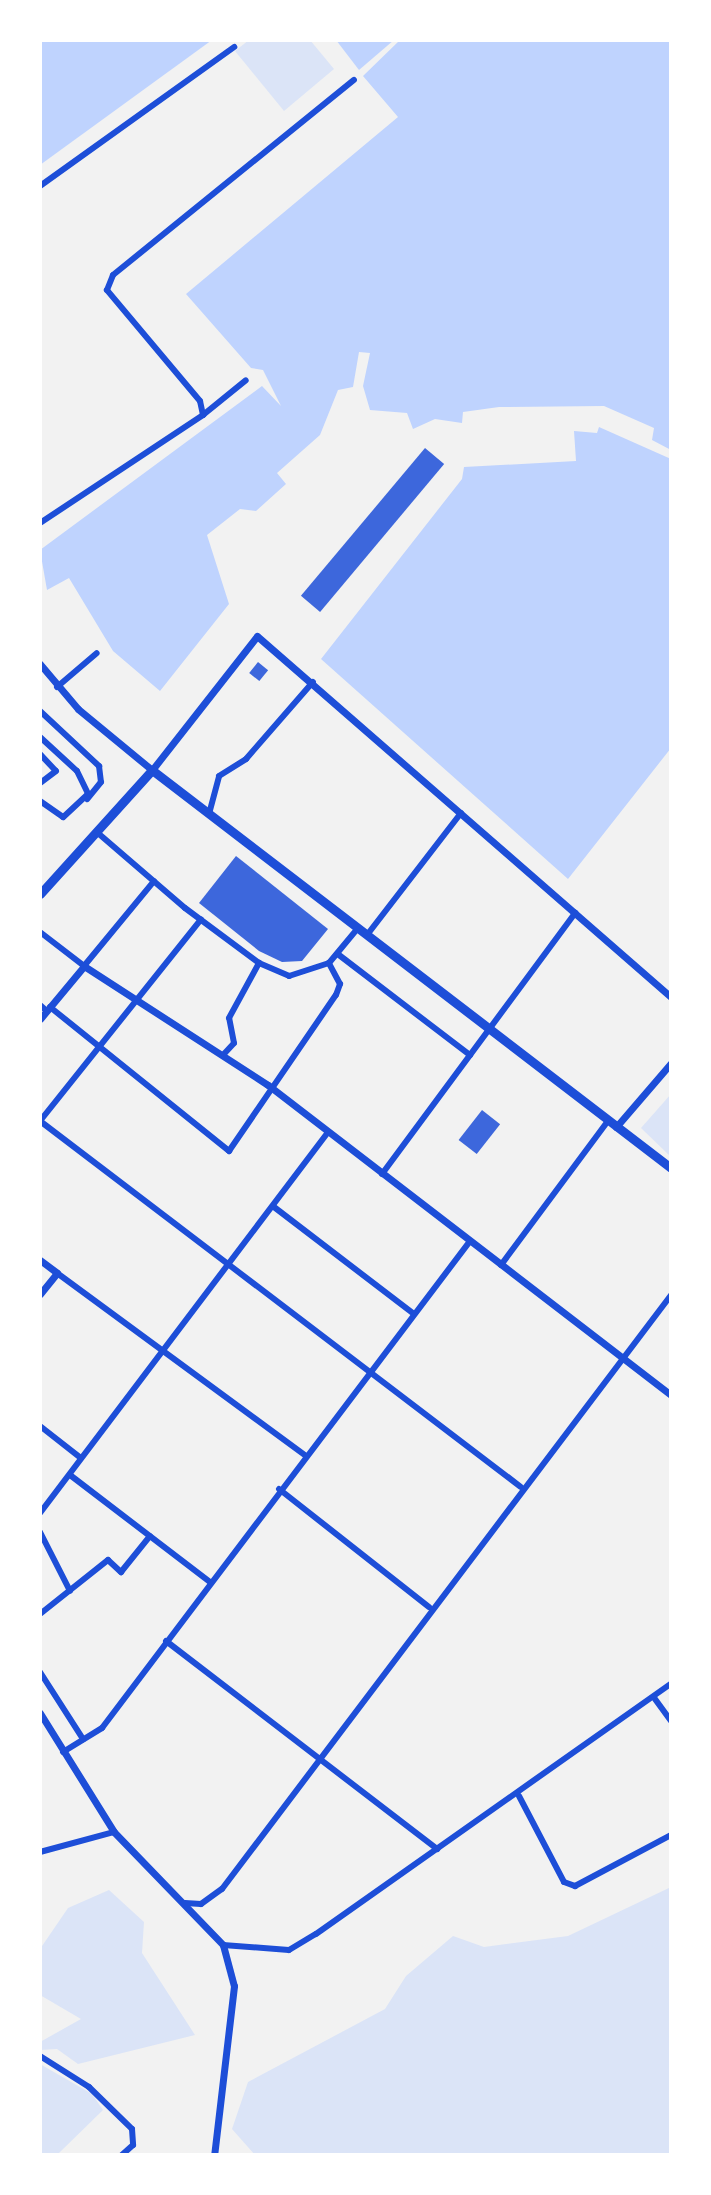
<!DOCTYPE html>
<html>
<head>
<meta charset="utf-8">
<style>
  body { margin:0 }
  #map { position:relative; width:711px; height:2195px; overflow:hidden; background:#f2f2f2; font-family:"Fira Sans",sans-serif }
  div>[style] { position:absolute }
  .green>* { inset:0; background:#dbe4f7 }
  .water>* { inset:0; background:#bfd3fe }
  .pier>* { inset:0; background:#f2f2f2 }
  .building>* { inset:0; background:#3d67dc; transform-origin:0 0 }
  .minor>* { height:6px; margin:-3px; padding:0 3px; transform-origin:3px; border-radius:3px; background:#1d4ed8 }
  .tertiary>* { height:7px; margin:-3.5px; padding:0 3.5px; transform-origin:3.5px; border-radius:3.5px; background:#1d4ed8 }
  .primary>* { height:9px; margin:-4.5px; padding:0 4.5px; transform-origin:4.5px; border-radius:4.5px; background:#1d4ed8 }
  span { translate:-50% -50%; white-space:nowrap; text-align:center; line-height:1.15; -webkit-text-stroke:8px #fff; paint-order:stroke }
  .frame { position:absolute; inset:0; border:42px solid #fff; pointer-events:none }
</style>
</head>
<body>
<div id="map">
  <div class="green">
    <div style="clip-path:polygon(249px 40px,310px 40px,334px 69px,284px 111px,235px 51px)"></div>
    <div style="clip-path:polygon(671px 1094px,671px 1157px,641px 1128px)"></div>
    <div style="clip-path:polygon(671px 1887px,671px 2155px,255px 2155px,232px 2129px,248px 2082px,385px 2009px,406px 1976px,453px 1936px,484px 1947px,568px 1936px)"></div>
    <div style="clip-path:polygon(109px 1890px,144px 1922px,142px 1953px,195px 2035px,78px 2064px,57px 2049px,40px 2050px,40px 2042px,81px 2019px,40px 1995px,40px 1949px,68px 1908px)"></div>
    <div style="clip-path:polygon(40px 2064px,92px 2094px,103px 2110px,59px 2153px,40px 2154px)"></div>
  </div>
  <div class="water">
    <div style="clip-path:polygon(40px 40px,212px 40px,40px 165px)"></div>
    <div style="clip-path:polygon(336px 40px,394px 40px,359px 70px)"></div>
    <div style="clip-path:polygon(400px 40px,671px 40px,671px 450px,652px 440px,654px 428px,604px 406px,499px 407px,463px 412px,462px 423px,435px 419px,413px 429px,407px 413px,370px 410px,363px 386px,370px 353px,359px 352px,353px 387px,338px 390px,320px 435px,277px 473px,286px 484px,256px 511px,240px 509px,207px 535px,229px 604px,160px 691px,113px 651px,69px 578px,47px 590px,40px 550px,262px 386px,281px 406px,263px 370px,251px 368px,186px 294px,398px 117px,363px 76px)"></div>
    <div style="clip-path:polygon(599px 427px,671px 459px,671px 748px,568px 879px,321px 659px,462px 479px,464px 467px,576px 461px,574px 431px,597px 433px)"></div>
  </div>
  <div class="pier">
    <div style="clip-path:polygon(216px 40px,215px 43px,40px 169px,40px 166px)"></div>
  </div>
  <div class="building">
    <div style="left:425px;top:448px;width:25px;height:193px;rotate:40deg"></div>
    <div style="left:258px;top:662px;width:13px;height:14px;rotate:39deg"></div>
    <div style="clip-path:polygon(236px 856px,328px 929px,302px 961px,282px 962px,259px 951px,199px 903px)"></div>
    <div style="left:482px;top:1110px;width:23px;height:38px;rotate:38deg"></div>
  </div>
  <div class="minor">
    <div style="left:40px;top:186px;width:239px;rotate:-35.6deg"></div>
    <div style="left:203px;top:415px;width:55px;rotate:-39.1deg"></div>
    <div style="left:40px;top:523px;width:196px;rotate:-33.5deg"></div>
    <div style="left:203px;top:415px;width:14px;rotate:-102deg"></div>
    <div style="left:200px;top:401px;width:145px;rotate:-130deg"></div>
    <div style="left:107px;top:290px;width:16px;rotate:-68deg"></div>
    <div style="left:113px;top:275px;width:310px;rotate:-39deg"></div>
    <div style="left:57px;top:687px;width:52px;rotate:-40.4deg"></div>
    <div style="left:40px;top:711px;width:81px;rotate:43deg"></div>
    <div style="left:99px;top:766px;width:16px;rotate:83deg"></div>
    <div style="left:101px;top:782px;width:22px;rotate:129deg"></div>
    <div style="left:40px;top:737px;width:50px;rotate:42.6deg"></div>
    <div style="left:77px;top:771px;width:25px;rotate:64deg"></div>
    <div style="left:88px;top:794px;width:34px;rotate:137deg"></div>
    <div style="left:63px;top:817px;width:28px;rotate:-145deg"></div>
    <div style="left:40px;top:754px;width:23px;rotate:47deg"></div>
    <div style="left:56px;top:771px;width:20px;rotate:143deg"></div>
    <div style="left:209px;top:814px;width:39px;rotate:-75deg"></div>
    <div style="left:219px;top:776px;width:32px;rotate:-32deg"></div>
    <div style="left:246px;top:759px;width:102px;rotate:-49deg"></div>
    <div style="left:99px;top:834px;width:113px;rotate:40.7deg"></div>
    <div style="left:185px;top:908px;width:92px;rotate:36.6deg"></div>
    <div style="left:259px;top:963px;width:33px;rotate:23deg"></div>
    <div style="left:289px;top:976px;width:42px;rotate:-18deg"></div>
    <div style="left:329px;top:963px;width:45px;rotate:-50.4deg"></div>
    <div style="left:40px;top:932px;width:56px;rotate:37.7deg"></div>
    <div style="left:84px;top:966px;width:110px;rotate:-50.5deg"></div>
    <div style="left:367px;top:935px;width:154px;rotate:-52.4deg"></div>
    <div style="left:339px;top:955px;width:165px;rotate:37.4deg"></div>
    <div style="left:40px;top:1005px;width:9px;rotate:41deg"></div>
    <div style="left:50px;top:1007px;width:230px;rotate:38.8deg"></div>
    <div style="left:229px;top:1151px;width:189px;rotate:-55.6deg"></div>
    <div style="left:336px;top:995px;width:12px;rotate:-70deg"></div>
    <div style="left:340px;top:984px;width:24px;rotate:-118deg"></div>
    <div style="left:223px;top:1055px;width:16px;rotate:-47deg"></div>
    <div style="left:234px;top:1043px;width:25px;rotate:-101deg"></div>
    <div style="left:229px;top:1018px;width:63px;rotate:-61.4deg"></div>
    <div style="left:40px;top:1121px;width:604px;rotate:37.27deg"></div>
    <div style="left:40px;top:1121px;width:258px;rotate:-51.4deg"></div>
    <div style="left:382px;top:1174px;width:325px;rotate:-53.5deg"></div>
    <div style="left:274px;top:1207px;width:176px;rotate:37.4deg"></div>
    <div style="left:501px;top:1265px;width:179px;rotate:-53.4deg"></div>
    <div style="left:57px;top:1273px;width:308px;rotate:36.3deg"></div>
    <div style="left:40px;top:1426px;width:52px;rotate:38deg"></div>
    <div style="left:70px;top:1475px;width:176px;rotate:37.4deg"></div>
    <div style="left:279px;top:1489px;width:191px;rotate:38.2deg"></div>
    <div style="left:40px;top:1513px;width:478px;rotate:-52.9deg"></div>
    <div style="left:40px;top:1532px;width:66px;rotate:63deg"></div>
    <div style="left:40px;top:1614px;width:87px;rotate:-38.5deg"></div>
    <div style="left:108px;top:1560px;width:18px;rotate:43deg"></div>
    <div style="left:121px;top:1572px;width:46px;rotate:-51.1deg"></div>
    <div style="left:166px;top:1641px;width:342px;rotate:37.5deg"></div>
    <div style="left:40px;top:1672px;width:80px;rotate:57.3deg"></div>
    <div style="left:655px;top:1699px;width:27px;rotate:54deg"></div>
    <div style="left:63px;top:1752px;width:46px;rotate:-31.6deg"></div>
    <div style="left:102px;top:1728px;width:610px;rotate:-52.92deg"></div>
    <div style="left:519px;top:1796px;width:97px;rotate:62.4deg"></div>
    <div style="left:564px;top:1882px;width:12px;rotate:20deg"></div>
    <div style="left:575px;top:1886px;width:109px;rotate:-28deg"></div>
    <div style="left:40px;top:1852px;width:77px;rotate:-15.1deg"></div>
    <div style="left:185px;top:1903px;width:16px;rotate:4deg"></div>
    <div style="left:201px;top:1904px;width:26px;rotate:-36deg"></div>
    <div style="left:222px;top:1889px;width:745px;rotate:-52.91deg"></div>
    <div style="left:223px;top:1945px;width:66px;rotate:4.3deg"></div>
    <div style="left:289px;top:1950px;width:31px;rotate:-31deg"></div>
    <div style="left:316px;top:1934px;width:434px;rotate:-35.2deg"></div>
    <div style="left:40px;top:2056px;width:58px;rotate:32.3deg"></div>
    <div style="left:89px;top:2087px;width:60px;rotate:44.3deg"></div>
    <div style="left:132px;top:2129px;width:16px;rotate:86deg"></div>
    <div style="left:133px;top:2145px;width:15px;rotate:138deg"></div>
  </div>
  <div class="tertiary">
    <div style="left:40px;top:664px;width:59px;rotate:49.8deg"></div>
    <div style="left:78px;top:709px;width:96px;rotate:39.5deg"></div>
    <div style="left:152px;top:770px;width:170px;rotate:-51.9deg"></div>
    <div style="left:257px;top:636px;width:549px;rotate:41.09deg"></div>
    <div style="left:40px;top:1019px;width:69px;rotate:-50.3deg"></div>
    <div style="left:84px;top:966px;width:219px;rotate:32.9deg"></div>
    <div style="left:268px;top:1085px;width:508px;rotate:37.57deg"></div>
    <div style="left:616px;top:1127px;width:84px;rotate:-49.3deg"></div>
    <div style="left:40px;top:1260px;width:21px;rotate:37deg"></div>
    <div style="left:57px;top:1273px;width:27px;rotate:129deg"></div>
    <div style="left:40px;top:1713px;width:140px;rotate:58.1deg"></div>
    <div style="left:114px;top:1832px;width:157px;rotate:46deg"></div>
    <div style="left:223px;top:1945px;width:42px;rotate:75deg"></div>
    <div style="left:234px;top:1986px;width:170px;rotate:96.7deg"></div>
  </div>
  <div class="primary">
    <div style="left:40px;top:894px;width:167px;rotate:-47.9deg"></div>
    <div style="left:152px;top:770px;width:654px;rotate:37.48deg"></div>
  </div>
  <div class="frame"></div>
</div>
</body>
</html>
